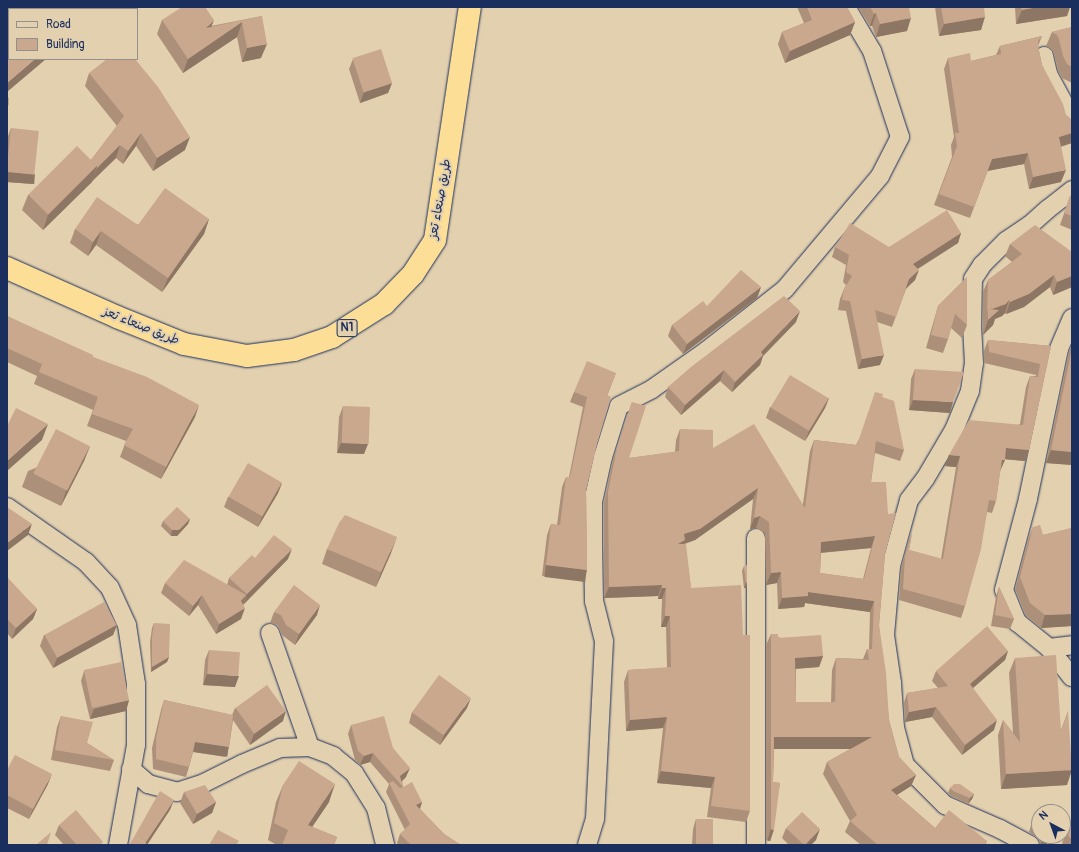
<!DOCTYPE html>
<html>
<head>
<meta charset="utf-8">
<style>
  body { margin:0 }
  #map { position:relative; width:1079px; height:852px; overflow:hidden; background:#e3d0ae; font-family:Pangolin,"Playpen Sans Arabic",sans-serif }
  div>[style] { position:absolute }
  .roads { filter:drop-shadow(0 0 1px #1b2f5e) drop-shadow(0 0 1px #1b2f5e) }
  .street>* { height:18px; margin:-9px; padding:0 9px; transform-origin:9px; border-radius:9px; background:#e3d0ae }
  .highway>* { height:22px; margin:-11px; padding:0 11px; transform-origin:11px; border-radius:11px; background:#fcde96 }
  .wall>* { inset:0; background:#ad907a }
  .shaded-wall>* { inset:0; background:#8d7663; transform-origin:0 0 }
  .building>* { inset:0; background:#c9a88e; transform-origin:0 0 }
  span { translate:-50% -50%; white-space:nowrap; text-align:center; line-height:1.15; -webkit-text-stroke:4px #e3d0ae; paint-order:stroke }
  .shield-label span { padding:1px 3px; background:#e3d0ae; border:1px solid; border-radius:3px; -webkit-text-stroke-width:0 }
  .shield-label { font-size:12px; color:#1b2f5e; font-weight:700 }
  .street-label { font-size:13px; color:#1b2f5e }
  .frame { position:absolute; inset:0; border:8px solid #1b2f5e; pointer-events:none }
  .legend { position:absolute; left:8px; top:8px; width:130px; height:52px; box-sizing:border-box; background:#e3d0ae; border:1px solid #93908e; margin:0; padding:5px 7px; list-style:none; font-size:12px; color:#1b2f5e }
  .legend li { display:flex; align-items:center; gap:8px; height:20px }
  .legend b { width:20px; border:1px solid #93908e }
  .north { position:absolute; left:1031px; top:804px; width:40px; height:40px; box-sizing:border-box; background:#e3d0ae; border:1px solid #93908e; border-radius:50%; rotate:319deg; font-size:11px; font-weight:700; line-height:16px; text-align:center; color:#1b2f5e }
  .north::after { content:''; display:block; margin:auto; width:14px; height:18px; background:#1b2f5e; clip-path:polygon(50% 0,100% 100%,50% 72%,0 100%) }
</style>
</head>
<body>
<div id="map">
  <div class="roads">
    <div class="street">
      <div style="left:1044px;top:56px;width:18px;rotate:77deg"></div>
      <div style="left:1048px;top:74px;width:42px;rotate:61.6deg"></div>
      <div style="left:1068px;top:111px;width:13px;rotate:72deg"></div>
      <div style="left:1072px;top:318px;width:34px;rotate:113deg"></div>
      <div style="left:1059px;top:349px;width:153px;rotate:101.7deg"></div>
      <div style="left:1028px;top:499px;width:94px;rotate:104.8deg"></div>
      <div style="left:1004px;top:590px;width:35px;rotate:68deg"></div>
      <div style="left:1017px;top:622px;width:41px;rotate:39.1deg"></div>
      <div style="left:1049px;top:648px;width:37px;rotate:52deg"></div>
      <div style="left:7px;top:507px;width:96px;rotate:34.8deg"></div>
      <div style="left:86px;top:562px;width:35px;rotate:47deg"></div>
      <div style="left:110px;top:588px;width:41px;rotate:65.3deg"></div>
      <div style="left:127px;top:625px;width:60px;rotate:81.3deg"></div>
      <div style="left:136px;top:684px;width:61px;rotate:90deg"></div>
      <div style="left:136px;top:745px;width:102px;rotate:100.2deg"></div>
      <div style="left:756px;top:538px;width:307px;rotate:90deg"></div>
      <div style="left:270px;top:633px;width:121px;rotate:70.7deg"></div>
      <div style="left:1049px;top:648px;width:23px;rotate:-7deg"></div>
      <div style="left:131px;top:769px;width:23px;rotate:41deg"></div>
      <div style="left:148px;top:784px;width:30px;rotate:15deg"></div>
      <div style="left:177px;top:792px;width:28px;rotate:-18deg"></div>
      <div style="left:204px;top:783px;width:42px;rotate:-26.6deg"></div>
      <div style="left:242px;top:764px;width:41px;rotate:-22.8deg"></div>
      <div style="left:280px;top:748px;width:30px;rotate:-2deg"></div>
      <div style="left:310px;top:747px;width:25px;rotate:21deg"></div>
      <div style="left:333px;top:756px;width:27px;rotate:39deg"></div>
      <div style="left:354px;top:773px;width:41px;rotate:57.8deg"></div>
      <div style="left:376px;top:808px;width:38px;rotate:76deg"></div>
      <div style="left:587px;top:845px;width:27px;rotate:-73deg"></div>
      <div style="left:595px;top:819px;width:178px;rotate:-87.1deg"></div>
      <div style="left:604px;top:641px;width:41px;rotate:-104deg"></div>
      <div style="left:594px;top:601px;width:59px;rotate:-91deg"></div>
      <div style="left:593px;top:542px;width:40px;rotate:-90deg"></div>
      <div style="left:593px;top:502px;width:46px;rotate:-77.5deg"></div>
      <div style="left:603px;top:457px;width:53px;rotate:-72.6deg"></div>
      <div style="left:619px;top:406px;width:37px;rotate:-27deg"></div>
      <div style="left:652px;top:389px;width:66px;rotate:-35.1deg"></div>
      <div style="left:706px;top:351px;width:100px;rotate:-38.1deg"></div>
      <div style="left:785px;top:289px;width:148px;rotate:-49.9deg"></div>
      <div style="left:880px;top:176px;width:44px;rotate:-62.9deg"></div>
      <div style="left:900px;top:137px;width:90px;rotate:-108deg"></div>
      <div style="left:872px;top:51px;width:51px;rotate:-120.6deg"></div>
      <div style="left:1030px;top:845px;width:34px;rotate:-152deg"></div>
      <div style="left:1000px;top:829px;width:60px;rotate:-156.4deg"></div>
      <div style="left:945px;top:805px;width:57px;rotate:-135deg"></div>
      <div style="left:905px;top:765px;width:38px;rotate:-105deg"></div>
      <div style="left:895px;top:728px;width:45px;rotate:-93.8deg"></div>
      <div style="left:892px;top:683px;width:49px;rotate:-98.3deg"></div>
      <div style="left:885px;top:635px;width:69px;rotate:-85deg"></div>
      <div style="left:891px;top:566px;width:68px;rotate:-74.7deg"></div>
      <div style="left:909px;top:500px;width:26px;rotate:-53deg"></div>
      <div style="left:925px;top:479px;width:57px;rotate:-59.4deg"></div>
      <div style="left:954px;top:430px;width:42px;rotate:-67.7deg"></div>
      <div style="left:970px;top:391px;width:28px;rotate:-82deg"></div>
      <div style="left:974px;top:363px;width:33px;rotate:-93deg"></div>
      <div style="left:972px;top:330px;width:51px;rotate:-88.9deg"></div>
      <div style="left:973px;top:279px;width:17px;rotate:-57deg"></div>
      <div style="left:982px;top:265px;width:34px;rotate:-45deg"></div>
      <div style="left:1006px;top:241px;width:29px;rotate:-34deg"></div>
      <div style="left:1030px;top:225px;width:24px;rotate:-42deg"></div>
      <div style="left:1048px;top:209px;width:31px;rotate:-38deg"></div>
    </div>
    <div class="highway">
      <div style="left:7px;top:268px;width:120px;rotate:24deg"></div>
      <div style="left:117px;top:317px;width:72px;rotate:21.9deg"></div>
      <div style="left:184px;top:344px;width:64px;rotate:10.8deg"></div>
      <div style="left:247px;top:356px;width:47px;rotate:-7.3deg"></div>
      <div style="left:294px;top:350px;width:40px;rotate:-18.9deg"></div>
      <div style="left:332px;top:337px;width:62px;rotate:-32.4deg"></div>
      <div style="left:384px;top:304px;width:42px;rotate:-46deg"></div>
      <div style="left:413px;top:274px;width:40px;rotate:-57.1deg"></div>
      <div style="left:435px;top:240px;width:236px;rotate:-81.5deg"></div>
    </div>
  </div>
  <div class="wall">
    <div style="clip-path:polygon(797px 7px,847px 7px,855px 22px,850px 35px,785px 63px,778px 44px,782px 32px,804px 23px)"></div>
    <div style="clip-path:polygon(858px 7px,909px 7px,907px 31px,876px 37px,872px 26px,870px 26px)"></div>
    <div style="clip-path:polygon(935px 7px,984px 7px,981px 30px,939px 36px)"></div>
    <div style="clip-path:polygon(1015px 7px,1070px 7px,1067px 16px,1016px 24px)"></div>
    <div style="clip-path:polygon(262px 16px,261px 58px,242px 62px,237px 37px,183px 73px,157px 34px,162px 20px,211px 26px)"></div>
    <div style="clip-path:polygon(1072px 27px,1072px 83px,1062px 78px,1058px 70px,1054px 53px,1051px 49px,1046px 46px,1052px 32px)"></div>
    <div style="clip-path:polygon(1042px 36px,1038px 46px,1042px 65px,1066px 115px,1072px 120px,1072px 143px,1061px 147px,1061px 182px,1029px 189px,1024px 164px,987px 171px,970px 218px,934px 205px,952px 157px,951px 145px,954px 137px,944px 69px,948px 58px,971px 61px,996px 55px,1000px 46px)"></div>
    <div style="clip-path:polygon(353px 59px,392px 83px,388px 93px,360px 103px,349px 69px)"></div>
    <div style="clip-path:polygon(89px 73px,185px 150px,153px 171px,136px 146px,123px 164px,116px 158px,43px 230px,22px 210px,28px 195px,91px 160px,117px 126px,85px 86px)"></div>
    <div style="clip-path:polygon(11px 128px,32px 184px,7px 182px,7px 139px)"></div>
    <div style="clip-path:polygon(1072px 195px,1072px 230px,1060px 225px,1070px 196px)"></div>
    <div style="clip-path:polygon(209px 219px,204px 234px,162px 292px,96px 245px,88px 256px,70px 243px,75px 229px)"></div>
    <div style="clip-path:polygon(961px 233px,958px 243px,918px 269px,915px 280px,906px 289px,892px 327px,877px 322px,880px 365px,858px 369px,846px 311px,838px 310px,840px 299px,844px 289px,846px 285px,843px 282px,846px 265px,832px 257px,835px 247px,889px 247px)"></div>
    <div style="clip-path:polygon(1010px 244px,1072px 252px,1072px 287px,1053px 295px,1050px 287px,1024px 307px,1006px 314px,1005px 313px,1002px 316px,995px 319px,993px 325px,983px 335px,983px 292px,988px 280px,1012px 262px,1005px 256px)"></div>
    <div style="clip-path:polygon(967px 277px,967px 325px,962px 338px,951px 328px,948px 339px,943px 353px,926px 348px,938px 306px)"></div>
    <div style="clip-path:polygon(761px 287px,757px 298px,683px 354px,668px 336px,672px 325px)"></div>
    <div style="clip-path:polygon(7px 316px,93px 357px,195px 417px,161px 479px,120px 457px,126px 441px,87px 426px,93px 410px,34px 384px,37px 376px,7px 362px)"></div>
    <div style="clip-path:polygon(796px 322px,763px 356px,760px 365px,732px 392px,720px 381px,681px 415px,665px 397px,668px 387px)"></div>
    <div style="clip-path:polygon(988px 340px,1051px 346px,1029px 450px,1025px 461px,1005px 459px,1000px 471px,996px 501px,992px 513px,987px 512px,965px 606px,961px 618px,899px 600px,901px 568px,908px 544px,912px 533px,909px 550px,941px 559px,956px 467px,945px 466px,949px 455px,1020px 424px,1026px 387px,1030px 376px,1036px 376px,1036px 375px,984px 363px,984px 351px)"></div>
    <div style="clip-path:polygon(1072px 344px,1072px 465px,1046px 463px,1069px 352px)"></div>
    <div style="clip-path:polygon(915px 369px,950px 413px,909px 410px,911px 379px)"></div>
    <div style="clip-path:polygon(616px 373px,607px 396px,586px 490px,587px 570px,583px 581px,542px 576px,547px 535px,551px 524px,557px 525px,562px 487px,566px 477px,569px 477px,583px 407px,570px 402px,574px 392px)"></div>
    <div style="clip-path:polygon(evenodd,882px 397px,904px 450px,900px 461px,875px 453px,871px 482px,885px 554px,879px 625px,889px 720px,899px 757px,916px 775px,911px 786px,897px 795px,935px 828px,987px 841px,985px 845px,861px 845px,845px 832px,850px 821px,823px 774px,827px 762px,852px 748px,774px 748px,773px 782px,780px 783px,769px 841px,766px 840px,766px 645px,771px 634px,823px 656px,819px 667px,796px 669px,796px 702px,831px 702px,832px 670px,836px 658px,863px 659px,867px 649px,869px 649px,870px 612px,805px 603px,804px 607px,778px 609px,777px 583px,766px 585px,765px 533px,756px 528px,750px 529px,753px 499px,695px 540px,685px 544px,691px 588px,750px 811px,746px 822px,707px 817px,711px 788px,657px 783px,663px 728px,626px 731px,624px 682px,628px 670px,667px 668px,666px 627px,661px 627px,662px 599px,658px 599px,658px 596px,604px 598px,604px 503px,613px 460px,632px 402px,629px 458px,675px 452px,676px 440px,680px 429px,713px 448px,803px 504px,810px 451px,814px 440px,856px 445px,882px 397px,871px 548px,863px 579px,820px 573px,821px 553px,871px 548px)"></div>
    <div style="clip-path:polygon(829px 398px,825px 408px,805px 441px,766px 418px,770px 407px)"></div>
    <div style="clip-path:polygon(343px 406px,364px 454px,337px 453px,339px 417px)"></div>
    <div style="clip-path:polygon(90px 446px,84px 461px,61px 506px,22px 487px,28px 471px)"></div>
    <div style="clip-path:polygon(282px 483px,278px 493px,258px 527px,224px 507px,228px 497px)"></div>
    <div style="clip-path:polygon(190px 519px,188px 524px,177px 536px,171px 536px,161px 526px,163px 521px)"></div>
    <div style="clip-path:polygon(1033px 527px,1043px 535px,1072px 528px,1072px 626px,1041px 628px,1026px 616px,1015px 589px,1028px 540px)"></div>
    <div style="clip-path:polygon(327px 549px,391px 553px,376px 587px,322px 564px)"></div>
    <div style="clip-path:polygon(255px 558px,288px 559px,243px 605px,241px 619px,216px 634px,198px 605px,189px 616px,161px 593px,165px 583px,227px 585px,229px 578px)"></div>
    <div style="clip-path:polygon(744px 566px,747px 582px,746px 588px,744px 588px,742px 571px)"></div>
    <div style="clip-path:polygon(7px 579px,37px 609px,33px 619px,12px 639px,7px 633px)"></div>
    <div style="clip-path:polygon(999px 587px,1014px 619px,1010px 629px,991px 626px,996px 597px)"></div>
    <div style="clip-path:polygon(274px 612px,317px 615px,295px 645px,282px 635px,277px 625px,270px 623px)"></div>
    <div style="clip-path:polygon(154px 623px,169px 657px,167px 662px,151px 672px,150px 642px,152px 628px)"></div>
    <div style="clip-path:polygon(117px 625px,113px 635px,53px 668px,40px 646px,44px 635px)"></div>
    <div style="clip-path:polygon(209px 650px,235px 687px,203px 685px,205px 660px)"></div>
    <div style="clip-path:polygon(1008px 651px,1005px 660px,973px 688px,994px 730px,962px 755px,932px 717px,905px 722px,904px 703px,907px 693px,938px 688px,932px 681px,936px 671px)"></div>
    <div style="clip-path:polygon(1015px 658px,1061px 730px,1068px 711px,1067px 785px,1001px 789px,998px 735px,1003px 720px,1013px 733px,1009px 673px)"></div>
    <div style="clip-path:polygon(84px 671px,129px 700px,126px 711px,90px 719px,81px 681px)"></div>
    <div style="clip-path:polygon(164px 700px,232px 715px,235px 708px,283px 721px,250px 745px,233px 720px,229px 747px,225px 757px,193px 752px,189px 767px,186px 777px,153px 769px,152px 748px,161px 710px)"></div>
    <div style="clip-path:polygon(467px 708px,440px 745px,409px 723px,412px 712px)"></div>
    <div style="clip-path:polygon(61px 716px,87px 743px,114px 760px,110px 771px,51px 760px,57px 727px)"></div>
    <div style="clip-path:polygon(351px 725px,393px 748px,406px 777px,402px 781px,403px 787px,422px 802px,420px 809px,444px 834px,461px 845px,399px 845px,397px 843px,400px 834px,405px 830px,386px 792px,389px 784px,370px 762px,360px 765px,355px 760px,348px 734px)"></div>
    <div style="clip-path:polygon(7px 770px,48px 784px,29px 819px,7px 808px)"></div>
    <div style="clip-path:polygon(283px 785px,329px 802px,312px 827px,337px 837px,334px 845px,277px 845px,268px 840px,276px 802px)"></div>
    <div style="clip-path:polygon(950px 788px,974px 794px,972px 799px,968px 804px,951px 796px,948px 793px)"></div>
    <div style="clip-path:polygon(184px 792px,216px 802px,212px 813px,193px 824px,180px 803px)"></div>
    <div style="clip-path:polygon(1039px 813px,1039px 836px,1052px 836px,1046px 845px,1040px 845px,1039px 839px,1029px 832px,1032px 822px)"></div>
    <div style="clip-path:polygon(696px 819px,711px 845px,692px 845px,693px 829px)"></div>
    <div style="clip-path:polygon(59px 825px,102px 845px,64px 845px,55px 835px)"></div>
    <div style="clip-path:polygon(786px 828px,816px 840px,811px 845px,789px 845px,782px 838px)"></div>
    <div style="clip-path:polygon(1072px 830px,1072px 845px,1064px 845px,1062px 843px,1066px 833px)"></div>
  </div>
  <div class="shaded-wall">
    <div style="clip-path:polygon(1038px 7px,1070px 7px,1067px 16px,1016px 24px,1022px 10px)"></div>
    <div style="clip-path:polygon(876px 13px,872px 26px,870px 26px,874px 14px)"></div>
    <div style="clip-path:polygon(985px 17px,981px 30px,939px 36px,944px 24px)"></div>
    <div style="clip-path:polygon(911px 18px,907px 31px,876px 37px,880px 24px)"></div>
    <div style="clip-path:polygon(214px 20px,208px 35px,206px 28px)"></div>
    <div style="clip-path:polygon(242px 22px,237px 37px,183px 73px,188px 59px)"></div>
    <div style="clip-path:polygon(855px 22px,850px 35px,785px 63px,790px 51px)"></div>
    <div style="clip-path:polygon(267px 44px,261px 58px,242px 62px,247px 48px)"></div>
    <div style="clip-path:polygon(35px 59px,46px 59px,7px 92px,7px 83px)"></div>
    <div style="clip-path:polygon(392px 83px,388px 93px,360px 103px,364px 92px)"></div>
    <div style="clip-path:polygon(141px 133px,136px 146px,123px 164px,128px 151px)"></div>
    <div style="clip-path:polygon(1072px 133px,1072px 143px,1054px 148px,1059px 137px)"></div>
    <div style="clip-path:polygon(190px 137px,185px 150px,153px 171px,157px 158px)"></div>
    <div style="clip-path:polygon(120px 145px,116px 158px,92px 181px,97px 168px)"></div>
    <div style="clip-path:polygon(1028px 153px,1024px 164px,987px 171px,970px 218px,992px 159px)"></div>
    <div style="clip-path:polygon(97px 166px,92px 182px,43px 230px,48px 215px)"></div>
    <div style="clip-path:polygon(1066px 170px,1061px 182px,1029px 189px,1033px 177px)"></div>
    <div style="left:7px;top:172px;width:28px;height:10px;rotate:4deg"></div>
    <div style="clip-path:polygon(209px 219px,204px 234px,162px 292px,168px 278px)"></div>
    <div style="clip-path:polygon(101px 231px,96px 245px,88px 256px,93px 242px)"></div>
    <div style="clip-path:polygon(961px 233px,958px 243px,909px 274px,913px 264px)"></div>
    <div style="clip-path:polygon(919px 270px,915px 280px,905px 289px,909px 279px)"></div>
    <div style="clip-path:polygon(1054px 275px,1050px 287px,1024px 307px,1006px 314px,1010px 302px)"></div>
    <div style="clip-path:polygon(1072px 276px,1072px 287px,1053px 295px,1057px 282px)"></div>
    <div style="clip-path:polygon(761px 287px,757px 298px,683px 354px,687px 344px)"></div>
    <div style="clip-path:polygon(1009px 300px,1005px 313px,1002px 316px,995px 319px,993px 325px,983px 335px,988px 320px,988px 311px)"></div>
    <div style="clip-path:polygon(800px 311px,796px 322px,763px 356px,760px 365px,732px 392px,735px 382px,761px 352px)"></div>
    <div style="clip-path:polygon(884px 355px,880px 365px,858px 369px,862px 359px)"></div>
    <div style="clip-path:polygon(724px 370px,720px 381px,681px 415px,685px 405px)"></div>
    <div style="clip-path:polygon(829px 398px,825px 408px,805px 441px,809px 431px)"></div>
    <div style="clip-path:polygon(913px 400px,953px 402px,950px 413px,909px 410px)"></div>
    <div style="clip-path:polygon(199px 405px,195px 417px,161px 479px,166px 467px)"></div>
    <div style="clip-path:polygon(48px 424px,42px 440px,7px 471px,7px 461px)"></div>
    <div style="clip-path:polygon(341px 443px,368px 444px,364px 454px,337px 453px)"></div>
    <div style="clip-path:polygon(90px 446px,84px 461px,61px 506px,66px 491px)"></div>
    <div style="clip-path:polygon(1006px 448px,1029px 450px,1025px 461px,1002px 459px)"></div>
    <div style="clip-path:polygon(1051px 450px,1072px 452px,1072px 465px,1046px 463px)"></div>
    <div style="clip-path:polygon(949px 455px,960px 456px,956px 467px,945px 466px)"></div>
    <div style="clip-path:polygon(1002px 460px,1005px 460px,1000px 471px,997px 471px)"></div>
    <div style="clip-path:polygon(282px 483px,278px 493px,258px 527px,262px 517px)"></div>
    <div style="clip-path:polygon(758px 488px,753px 499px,695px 540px,683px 544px,678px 544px,684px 534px)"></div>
    <div style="clip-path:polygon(760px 516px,756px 528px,750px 529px,754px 518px)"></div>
    <div style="clip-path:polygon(190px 519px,188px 524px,177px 536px,171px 536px,172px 530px)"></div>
    <div style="clip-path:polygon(32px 524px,28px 535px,7px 551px,7px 543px)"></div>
    <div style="clip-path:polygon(875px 536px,871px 548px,817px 553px,821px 542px)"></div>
    <div style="clip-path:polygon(397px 537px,391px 553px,376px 587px,381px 572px)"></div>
    <div style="clip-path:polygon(292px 549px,288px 559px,243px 605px,247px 594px)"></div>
    <div style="left:546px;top:565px;width:41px;height:12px;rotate:7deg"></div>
    <div style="clip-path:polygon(781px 572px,777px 583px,766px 585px,771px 573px)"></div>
    <div style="clip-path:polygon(747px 582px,746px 588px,744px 588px,746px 583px)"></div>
    <div style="clip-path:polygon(662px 585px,658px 596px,604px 598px,609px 587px)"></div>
    <div style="clip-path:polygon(662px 588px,666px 588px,662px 599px,658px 599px)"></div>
    <div style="clip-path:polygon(808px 592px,874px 601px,870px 612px,805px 603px,804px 607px,778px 609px,782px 598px)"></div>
    <div style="clip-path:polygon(202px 595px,198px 605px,189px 616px,193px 606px)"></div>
    <div style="clip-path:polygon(246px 595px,242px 606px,241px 601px)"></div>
    <div style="clip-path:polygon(320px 605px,317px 615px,295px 645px,299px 634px)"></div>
    <div style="clip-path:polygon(245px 608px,241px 619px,216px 634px,219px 624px)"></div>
    <div style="clip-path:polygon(37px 609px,33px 619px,12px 639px,16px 628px)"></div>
    <div style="clip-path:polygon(1072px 614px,1072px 626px,1041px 628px,1045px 615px)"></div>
    <div style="clip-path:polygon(665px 616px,670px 616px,666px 627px,661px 627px)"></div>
    <div style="clip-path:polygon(117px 625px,113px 635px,53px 668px,57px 658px)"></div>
    <div style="clip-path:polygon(1008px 651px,1005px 660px,966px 694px,970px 684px)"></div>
    <div style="clip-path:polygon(823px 656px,819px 667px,791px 669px,795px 658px)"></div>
    <div style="clip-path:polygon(169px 657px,167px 662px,151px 672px,152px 667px)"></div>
    <div style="clip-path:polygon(207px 674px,239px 676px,235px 687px,203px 685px)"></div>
    <div style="clip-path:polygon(471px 698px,467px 708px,440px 745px,444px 735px)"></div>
    <div style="clip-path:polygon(129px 700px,126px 711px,90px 719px,94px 709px)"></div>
    <div style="clip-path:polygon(936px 707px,932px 717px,905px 722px,909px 712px)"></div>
    <div style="clip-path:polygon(286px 711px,283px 721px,250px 745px,254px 734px)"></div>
    <div style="clip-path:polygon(667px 717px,663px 728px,626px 731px,630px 720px)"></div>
    <div style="clip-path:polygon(997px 720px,994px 730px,962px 755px,965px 745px)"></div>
    <div style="left:774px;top:737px;width:98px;height:12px"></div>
    <div style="left:195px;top:742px;width:34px;height:10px;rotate:8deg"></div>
    <div style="clip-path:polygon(373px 753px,370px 762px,360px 765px,364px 756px)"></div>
    <div style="clip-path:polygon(410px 768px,406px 777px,400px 783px,400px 776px)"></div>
    <div style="clip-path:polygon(1072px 770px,1067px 785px,1001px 789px,1006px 774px)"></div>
    <div style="clip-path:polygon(661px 771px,715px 777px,711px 788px,657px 783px)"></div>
    <div style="clip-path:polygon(52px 774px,48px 784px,29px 819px,33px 809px)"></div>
    <div style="clip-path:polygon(916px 775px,911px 786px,887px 801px,891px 790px)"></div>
    <div style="clip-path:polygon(335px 784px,329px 802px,302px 842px,308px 825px)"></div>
    <div style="clip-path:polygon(974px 794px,972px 799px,968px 804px,970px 798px)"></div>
    <div style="clip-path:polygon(174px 800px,170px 810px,147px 845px,145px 843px)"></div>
    <div style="clip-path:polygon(216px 802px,212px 813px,193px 824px,197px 814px)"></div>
    <div style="clip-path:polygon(422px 802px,419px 811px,416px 805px)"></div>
    <div style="left:771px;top:829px;width:3px;height:12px;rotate:18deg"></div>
    <div style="clip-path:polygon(820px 829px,816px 840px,811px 845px,805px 845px)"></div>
    <div style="clip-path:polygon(1048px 836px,1052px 836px,1046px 845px,1040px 845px,1042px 841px)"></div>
  </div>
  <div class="building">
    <div style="clip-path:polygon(182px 7px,205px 7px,214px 20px,206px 28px,262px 16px,267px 44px,247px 48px,242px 22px,188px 59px,162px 20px)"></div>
    <div style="clip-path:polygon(807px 7px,847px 7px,855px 22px,790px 51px,782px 32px,812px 20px)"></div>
    <div style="clip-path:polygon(870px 7px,909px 7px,911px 18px,880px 24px,876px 13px,874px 14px)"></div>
    <div style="clip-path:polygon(941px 7px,984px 7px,985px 17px,944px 24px)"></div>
    <div style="clip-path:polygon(1021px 7px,1038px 7px,1022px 10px)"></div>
    <div style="clip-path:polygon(1072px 27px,1072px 67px,1067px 64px,1063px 56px,1059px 39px,1057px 35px,1052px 32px)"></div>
    <div style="clip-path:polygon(1042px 36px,1038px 41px,1038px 46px,1042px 65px,1063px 104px,1066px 115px,1072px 120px,1072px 133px,1059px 137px,1066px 170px,1033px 177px,1028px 153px,992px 159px,974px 207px,939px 194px,957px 146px,955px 133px,959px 133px,948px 58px,970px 53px,971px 61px,1001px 54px,1000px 46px)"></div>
    <div style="clip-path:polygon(9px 39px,9px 59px,35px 59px,7px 83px,7px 41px)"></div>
    <div style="left:381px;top:49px;width:36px;height:30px;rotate:72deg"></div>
    <div style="clip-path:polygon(107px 59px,135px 59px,158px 87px,190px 137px,157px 158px,141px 133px,128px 151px,120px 145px,97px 168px,97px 166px,91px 160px,124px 116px,89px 73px)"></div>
    <div style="clip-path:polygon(7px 96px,9px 98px,9px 105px,7px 106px)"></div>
    <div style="left:11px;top:128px;width:28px;height:44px;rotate:6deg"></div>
    <div style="left:77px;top:146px;width:28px;height:69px;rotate:45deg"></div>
    <div style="clip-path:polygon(165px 188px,209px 219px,168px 278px,101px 231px,93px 242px,75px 229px,97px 197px,138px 225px)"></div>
    <div style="clip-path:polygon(1072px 195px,1072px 216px,1064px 213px,1070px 196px)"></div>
    <div style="clip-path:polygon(947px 210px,961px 233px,913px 264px,919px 270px,909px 279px,896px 317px,875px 310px,884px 355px,862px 359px,850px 301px,842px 300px,844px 289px,852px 276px,846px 272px,849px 255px,835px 247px,850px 223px,889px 247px)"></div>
    <div style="clip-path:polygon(1035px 225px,1072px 252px,1072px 276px,1057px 282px,1054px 275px,1029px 294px,1010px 302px,1009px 300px,1006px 304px,992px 309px,988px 309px,987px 312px,988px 280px,1022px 254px,1010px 244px)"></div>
    <div style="clip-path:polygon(741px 270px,761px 287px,687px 344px,672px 325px,703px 301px,707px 306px)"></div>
    <div style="clip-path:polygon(967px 277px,967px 325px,955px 314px,948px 339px,931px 335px,938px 306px)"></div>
    <div style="clip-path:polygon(784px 296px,800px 311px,761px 352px,763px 355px,735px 382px,724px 370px,685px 405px,668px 387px,691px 367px)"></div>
    <div style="clip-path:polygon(988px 309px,999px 310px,988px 320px)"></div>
    <div style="clip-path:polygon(7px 316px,93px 355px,93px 357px,147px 377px,199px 405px,166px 467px,124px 445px,133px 429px,92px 414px,98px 397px,39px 372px,42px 364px,7px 348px)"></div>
    <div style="clip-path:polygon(988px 340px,1051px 346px,1029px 450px,1006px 448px,1005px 460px,1002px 460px,996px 501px,989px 500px,981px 549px,965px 606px,903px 589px,905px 557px,912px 533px,909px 550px,943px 559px,960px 456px,949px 455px,969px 420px,1023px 425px,1030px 376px,1038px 377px,1040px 364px,989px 352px)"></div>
    <div style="clip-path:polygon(1072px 348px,1072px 452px,1051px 450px)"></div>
    <div style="clip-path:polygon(587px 361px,616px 373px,607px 395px,611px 397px,597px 444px,586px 490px,587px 570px,546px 565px,551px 524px,560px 525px,566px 477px,570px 477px,587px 397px,574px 392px)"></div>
    <div style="clip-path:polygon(915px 369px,964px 372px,953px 402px,913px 400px)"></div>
    <div style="left:790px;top:375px;width:45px;height:38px;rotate:31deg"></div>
    <div style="clip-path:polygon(evenodd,875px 392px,883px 394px,882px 397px,894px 401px,904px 450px,876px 441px,871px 482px,886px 482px,888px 514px,896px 513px,885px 554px,879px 625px,886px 673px,889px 720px,899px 757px,916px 775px,891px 790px,935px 828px,949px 810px,987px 841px,984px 845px,878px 845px,850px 821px,857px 815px,827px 762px,872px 737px,774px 737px,773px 782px,780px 783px,774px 830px,771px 829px,771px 634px,778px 634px,778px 638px,821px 635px,823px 656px,795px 658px,796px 702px,835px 702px,836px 658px,869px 660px,867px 649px,872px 649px,874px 601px,808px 592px,808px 596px,782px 598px,781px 572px,771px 573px,769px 522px,760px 516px,754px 518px,758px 488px,700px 529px,684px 534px,685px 540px,678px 544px,686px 544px,691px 588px,741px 585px,743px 635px,750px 635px,750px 811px,711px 806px,715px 777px,661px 771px,667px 717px,630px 720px,628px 670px,671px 667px,670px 616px,665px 616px,666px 588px,662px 588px,662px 585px,609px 587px,608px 492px,617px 448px,632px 402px,646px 406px,629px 458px,679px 451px,680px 429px,713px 430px,713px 448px,754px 424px,805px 508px,814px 440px,857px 445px,875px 392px,875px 536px,864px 579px,820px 573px,821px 542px,875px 536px)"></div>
    <div style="left:343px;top:406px;width:27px;height:37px;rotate:2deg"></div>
    <div style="clip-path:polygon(16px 408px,48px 424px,7px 461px,7px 426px)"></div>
    <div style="left:56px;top:429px;width:38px;height:50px;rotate:27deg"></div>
    <div style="left:248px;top:463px;width:39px;height:39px;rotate:30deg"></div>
    <div style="clip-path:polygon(7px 507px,32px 524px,7px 543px)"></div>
    <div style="clip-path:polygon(177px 507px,190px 519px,179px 530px,172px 530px,163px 521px)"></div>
    <div style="clip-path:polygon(345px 515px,397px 537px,381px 572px,327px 549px,339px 523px)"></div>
    <div style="clip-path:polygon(1040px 525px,1043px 535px,1072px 528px,1072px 614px,1045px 615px,1030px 603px,1020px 577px,1033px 527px)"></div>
    <div style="clip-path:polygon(274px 535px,292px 549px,247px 594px,229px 578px,252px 555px,255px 558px)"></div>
    <div style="clip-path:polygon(184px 560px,246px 595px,241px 601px,245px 608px,219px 624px,202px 595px,193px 606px,165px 583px)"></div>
    <div style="clip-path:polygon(747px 565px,747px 582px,746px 583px,744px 566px)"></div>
    <div style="clip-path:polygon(8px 578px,37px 609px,16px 628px,7px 619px,7px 579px)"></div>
    <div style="clip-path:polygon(294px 585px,320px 605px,299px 634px,286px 625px,281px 615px,274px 612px)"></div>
    <div style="clip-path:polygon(999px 587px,1014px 619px,995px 615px)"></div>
    <div style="left:104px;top:602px;width:26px;height:68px;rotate:61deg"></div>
    <div style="clip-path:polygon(154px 623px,170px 624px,169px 657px,152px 667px,152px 637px)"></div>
    <div style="clip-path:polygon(987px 626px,1008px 651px,970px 684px,997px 720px,965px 745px,936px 707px,909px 712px,907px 693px,948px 686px,936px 671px)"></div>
    <div style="left:209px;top:650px;width:31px;height:24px;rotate:4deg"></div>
    <div style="clip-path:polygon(1056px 655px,1061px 731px,1068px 711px,1072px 770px,1006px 774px,1003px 720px,1020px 742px,1015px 658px)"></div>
    <div style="left:121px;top:662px;width:39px;height:38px;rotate:78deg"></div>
    <div style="left:439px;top:675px;width:39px;height:46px;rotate:36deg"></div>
    <div style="left:267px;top:685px;width:32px;height:39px;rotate:54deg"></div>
    <div style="clip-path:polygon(164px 700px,233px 715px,229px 747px,195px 742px,189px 767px,156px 759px,156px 739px)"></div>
    <div style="clip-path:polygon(61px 716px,93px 722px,87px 743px,114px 760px,55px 750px)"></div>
    <div style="clip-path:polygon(384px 716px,393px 748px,410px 768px,400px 776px,403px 787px,412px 782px,422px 802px,416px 805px,444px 834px,461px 845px,411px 845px,400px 834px,410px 824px,389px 783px,393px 781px,400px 788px,403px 787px,373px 753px,364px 756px,358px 751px,351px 725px)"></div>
    <div style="clip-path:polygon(15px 755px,52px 774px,33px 809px,7px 795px,7px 770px)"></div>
    <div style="clip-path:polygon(299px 761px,335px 784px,308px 825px,337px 837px,334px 845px,282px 845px,288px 830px,274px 823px,283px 785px)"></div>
    <div style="clip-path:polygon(954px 784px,960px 784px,974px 794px,970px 798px,953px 791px,950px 788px)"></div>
    <div style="clip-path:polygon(205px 785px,216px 802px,197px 814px,184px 792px)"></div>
    <div style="clip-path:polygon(160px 791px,174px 800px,145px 843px,134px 837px)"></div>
    <div style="clip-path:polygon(1043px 808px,1049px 812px,1040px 812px)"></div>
    <div style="clip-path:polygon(76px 810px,103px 842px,100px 845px,77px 845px,59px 825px)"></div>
    <div style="clip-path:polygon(802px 812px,820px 829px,805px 845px,804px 845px,786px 828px)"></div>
    <div style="clip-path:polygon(1039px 813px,1039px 826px,1032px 822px)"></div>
    <div style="left:696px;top:819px;width:17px;height:26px"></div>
    <div style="clip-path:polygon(1070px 828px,1072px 830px,1072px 840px,1066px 833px)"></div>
    <div style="clip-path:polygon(218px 830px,239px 841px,236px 845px,209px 845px)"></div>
    <div style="clip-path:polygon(51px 832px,47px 845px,36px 845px)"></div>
    <div style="clip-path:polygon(1044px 836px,1048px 836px,1045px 841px,1042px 841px)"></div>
    <div style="clip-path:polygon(134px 837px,148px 845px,129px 845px)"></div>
  </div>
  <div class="shield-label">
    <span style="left:347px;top:328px">N1</span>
  </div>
  <div class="street-label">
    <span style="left:440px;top:199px;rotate:-80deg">طريق صنعاء تعز</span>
    <span style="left:141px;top:326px;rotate:22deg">طريق صنعاء تعز</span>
  </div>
  <div class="frame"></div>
  <ul class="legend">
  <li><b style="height:5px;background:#e3d0ae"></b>Road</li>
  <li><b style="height:11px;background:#c9a88e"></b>Building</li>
  </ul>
  <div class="north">N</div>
</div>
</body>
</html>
